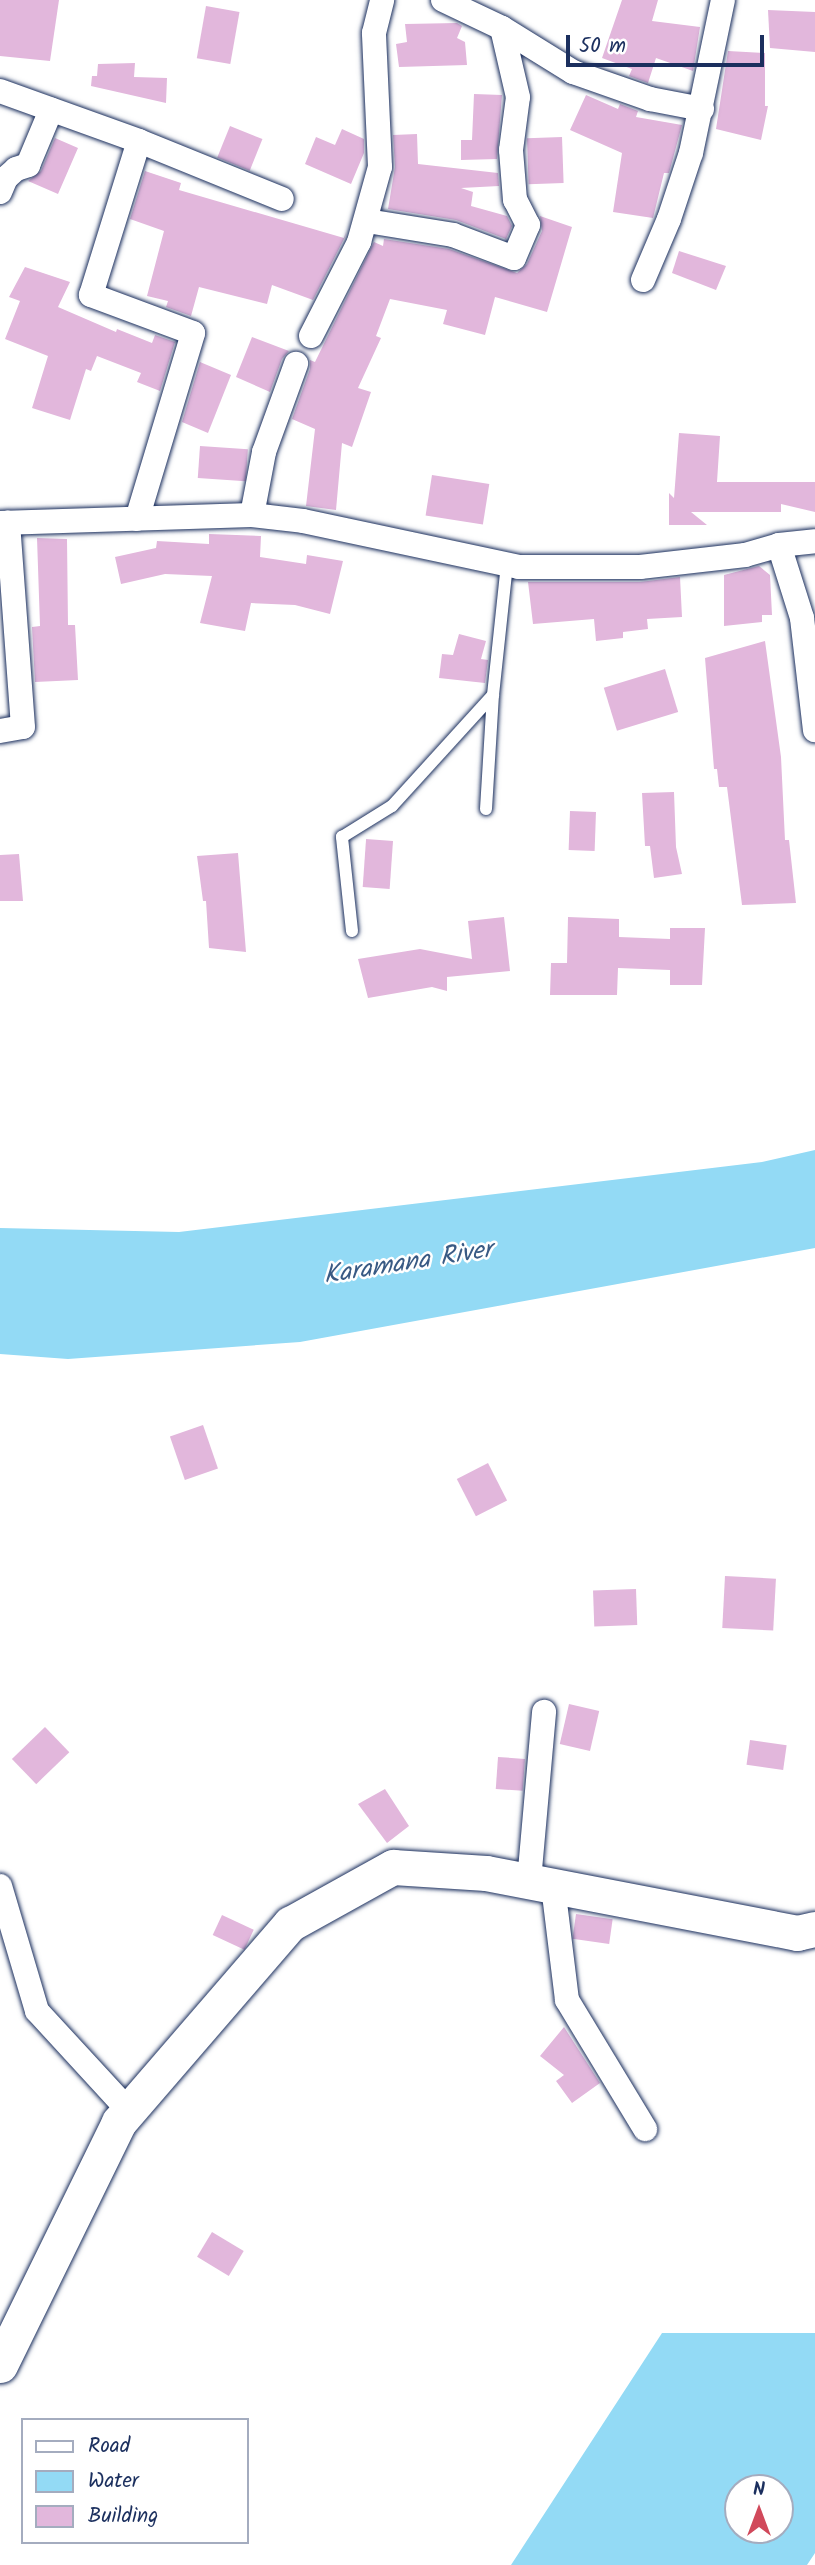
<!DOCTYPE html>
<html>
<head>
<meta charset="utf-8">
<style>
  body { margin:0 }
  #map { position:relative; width:815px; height:2565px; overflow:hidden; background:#fff; font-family:Kalam,sans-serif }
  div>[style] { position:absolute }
  .water>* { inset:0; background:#93daf5 }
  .building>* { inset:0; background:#e2b7dc; transform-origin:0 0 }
  .roads { filter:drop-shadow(0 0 2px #1b2f5e) drop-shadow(0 0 2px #1b2f5e) }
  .lane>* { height:12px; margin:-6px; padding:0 6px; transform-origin:6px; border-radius:6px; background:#fff }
  .street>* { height:24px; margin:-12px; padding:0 12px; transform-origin:12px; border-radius:12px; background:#fff }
  .secondary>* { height:35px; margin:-17.5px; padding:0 17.5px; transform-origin:17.5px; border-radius:17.5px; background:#fff }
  span { translate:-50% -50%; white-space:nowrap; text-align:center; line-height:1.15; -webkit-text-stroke:5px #fff; paint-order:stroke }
  .water-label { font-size:26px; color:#395a84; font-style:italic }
  .legend { position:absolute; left:21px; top:2418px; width:228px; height:126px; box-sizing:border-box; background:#fff; border:2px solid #a4acbf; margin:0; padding:9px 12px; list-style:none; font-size:21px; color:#1b2f5e }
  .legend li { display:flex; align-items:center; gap:14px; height:35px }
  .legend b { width:35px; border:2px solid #a4acbf }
  .north { position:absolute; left:724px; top:2474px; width:70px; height:70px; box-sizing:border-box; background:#fff; border:2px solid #a4acbf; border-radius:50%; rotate:0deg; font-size:19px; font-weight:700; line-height:28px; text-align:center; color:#1b2f5e }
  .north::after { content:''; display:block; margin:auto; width:24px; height:32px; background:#d1495b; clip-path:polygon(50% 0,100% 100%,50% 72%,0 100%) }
  .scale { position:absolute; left:566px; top:35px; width:198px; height:32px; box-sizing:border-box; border:4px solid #1b2f5e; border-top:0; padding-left:9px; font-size:21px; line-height:24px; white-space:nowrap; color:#1b2f5e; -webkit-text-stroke:5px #fff; paint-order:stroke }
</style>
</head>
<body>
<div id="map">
  <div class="water">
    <div style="clip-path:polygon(815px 1150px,815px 1248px,300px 1342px,68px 1359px,0 1354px,0 1228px,179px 1232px,762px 1162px)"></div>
    <div style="clip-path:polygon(evenodd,662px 2333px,815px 2333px,815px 2553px,807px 2565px,511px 2565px,662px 2333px,738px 2488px,780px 2488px,780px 2530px,738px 2530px,738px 2488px)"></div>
  </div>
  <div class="building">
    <div style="clip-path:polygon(0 0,59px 0,50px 61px,0 56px)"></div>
    <div style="clip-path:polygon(622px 0,658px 0,652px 21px,700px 27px,693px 71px,656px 58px,648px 83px,629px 76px,632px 69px,602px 58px)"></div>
    <div style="left:206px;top:6px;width:34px;height:53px;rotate:10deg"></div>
    <div style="clip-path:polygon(768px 10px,815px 12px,815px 52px,770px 48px)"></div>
    <div style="clip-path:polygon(457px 23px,462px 26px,457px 38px,465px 42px,467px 65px,399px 67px,396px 44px,407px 42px,405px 24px)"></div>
    <div style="clip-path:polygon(728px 51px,765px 53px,765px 106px,768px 106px,761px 140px,716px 129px)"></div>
    <div style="clip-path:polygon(135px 63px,134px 77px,167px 78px,166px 103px,91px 86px,92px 76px,97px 76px,98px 64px)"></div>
    <div style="clip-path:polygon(474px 94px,502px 95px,497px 159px,461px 160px,461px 140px,472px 140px)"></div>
    <div style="clip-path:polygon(586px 95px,618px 109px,620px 104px,638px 111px,636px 117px,682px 125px,669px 173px,664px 173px,653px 218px,613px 212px,622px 153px,570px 130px)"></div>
    <div style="left:230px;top:126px;width:35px;height:34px;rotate:22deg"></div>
    <div style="clip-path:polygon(342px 129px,364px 139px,364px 153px,351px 184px,305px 164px,316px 137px,335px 145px)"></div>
    <div style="clip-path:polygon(417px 134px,418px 164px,498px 173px,499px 186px,461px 188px,473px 192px,471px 206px,507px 216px,512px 226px,506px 239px,456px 220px,388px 209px,395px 167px,393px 135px)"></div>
    <div style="left:562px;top:137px;width:46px;height:35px;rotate:88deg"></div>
    <div style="clip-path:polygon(55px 138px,78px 148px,58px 194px,28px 181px,41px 171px)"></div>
    <div style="clip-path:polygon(145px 171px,181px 183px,179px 190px,344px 238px,346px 232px,345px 237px,313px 300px,272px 285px,267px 304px,199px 287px,191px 316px,166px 307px,168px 301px,147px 296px,164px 231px,130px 219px)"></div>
    <div style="clip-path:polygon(540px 216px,572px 227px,547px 312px,495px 297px,485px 335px,443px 324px,447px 310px,390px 299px,376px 336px,381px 338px,358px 388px,371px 392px,352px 447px,342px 443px,336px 510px,306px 506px,315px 429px,292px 419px,310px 369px,310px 360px,315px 362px,374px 242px,383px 246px,384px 239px,449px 249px,517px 273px,527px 264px,542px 231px)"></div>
    <div style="clip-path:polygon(679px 251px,726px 266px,716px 290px,672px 273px)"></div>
    <div style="clip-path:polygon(25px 267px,70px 282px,58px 307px,116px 332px,117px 329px,152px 343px,155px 335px,175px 342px,160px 391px,137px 382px,141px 373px,97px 356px,91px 371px,86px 369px,70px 420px,32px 408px,48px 356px,5px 339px,20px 301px,9px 297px)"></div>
    <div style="clip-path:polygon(252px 337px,289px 351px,282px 359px,270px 392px,236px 377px)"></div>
    <div style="clip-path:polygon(200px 362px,231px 375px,208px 433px,182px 422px)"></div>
    <div style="clip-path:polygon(679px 433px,720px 436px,717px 482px,815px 482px,815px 512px,781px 504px,781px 512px,691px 512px,707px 525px,669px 525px,669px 493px,674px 498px)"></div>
    <div style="left:200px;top:446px;width:48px;height:32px;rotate:4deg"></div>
    <div style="left:432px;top:475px;width:58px;height:41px;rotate:9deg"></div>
    <div style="clip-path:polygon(209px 534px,261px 536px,260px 557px,306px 564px,307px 555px,343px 561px,330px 614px,295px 605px,251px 603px,245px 631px,200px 623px,212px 576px,165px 574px,121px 584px,115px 557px,156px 548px,157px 541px,209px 544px)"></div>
    <div style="clip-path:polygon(37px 538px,67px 539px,68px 625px,75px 625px,78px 680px,35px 682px,32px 627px,40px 626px)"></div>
    <div style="clip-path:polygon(759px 566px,770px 575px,772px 615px,762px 615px,762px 622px,724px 626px,724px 575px)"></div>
    <div style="clip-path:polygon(680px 577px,682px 617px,647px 619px,648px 629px,623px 632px,623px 638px,596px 641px,594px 619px,533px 624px,528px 582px,640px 582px)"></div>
    <div style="clip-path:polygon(459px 634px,486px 641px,481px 659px,488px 660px,485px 683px,439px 678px,442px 654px,453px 655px)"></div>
    <div style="clip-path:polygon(765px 641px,781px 757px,785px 840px,789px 840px,796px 903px,742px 905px,727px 787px,719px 787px,717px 769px,714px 769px,705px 658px)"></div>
    <div style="left:665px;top:669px;width:45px;height:64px;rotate:73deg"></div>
    <div style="clip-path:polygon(674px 792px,676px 847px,682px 874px,654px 878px,650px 846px,645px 846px,642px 793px)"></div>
    <div style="left:570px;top:811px;width:26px;height:39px;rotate:2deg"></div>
    <div style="left:393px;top:841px;width:48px;height:27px;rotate:94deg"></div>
    <div style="clip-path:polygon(238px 853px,246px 952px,209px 948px,206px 901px,203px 901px,197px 856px)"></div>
    <div style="clip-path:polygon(19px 854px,23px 901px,0 901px,0 855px)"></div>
    <div style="clip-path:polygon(504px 917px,510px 971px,447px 977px,447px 991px,432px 987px,368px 998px,358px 959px,420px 949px,472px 959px,468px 921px)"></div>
    <div style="clip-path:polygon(568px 917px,619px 919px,619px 937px,670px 939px,670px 928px,705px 928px,702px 985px,670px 985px,670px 970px,618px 968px,617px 995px,550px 995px,551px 963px,567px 963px)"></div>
    <div style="left:203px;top:1425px;width:46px;height:35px;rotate:71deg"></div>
    <div style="left:488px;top:1463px;width:42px;height:35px;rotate:63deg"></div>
    <div style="left:725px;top:1576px;width:51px;height:52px;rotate:3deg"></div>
    <div style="left:636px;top:1589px;width:36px;height:43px;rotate:88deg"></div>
    <div style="left:569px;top:1704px;width:31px;height:41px;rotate:13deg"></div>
    <div style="left:45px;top:1727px;width:35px;height:46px;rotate:46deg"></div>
    <div style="left:750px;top:1740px;width:37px;height:25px;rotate:8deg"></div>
    <div style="left:498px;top:1757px;width:27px;height:32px;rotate:4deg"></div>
    <div style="clip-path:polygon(385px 1789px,409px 1826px,387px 1843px,358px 1804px)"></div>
    <div style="left:576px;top:1914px;width:37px;height:25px;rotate:8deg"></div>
    <div style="left:222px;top:1915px;width:35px;height:22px;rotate:25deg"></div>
    <div style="clip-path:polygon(564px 2027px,600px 2083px,572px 2103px,556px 2081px,564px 2075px,540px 2056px)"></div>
    <div style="left:212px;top:2232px;width:37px;height:29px;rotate:31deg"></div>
  </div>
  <div class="roads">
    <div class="lane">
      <div style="left:486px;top:809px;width:114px;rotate:-86.5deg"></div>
      <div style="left:493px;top:695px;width:131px;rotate:-83.9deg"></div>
      <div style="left:352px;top:931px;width:95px;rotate:-96.1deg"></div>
      <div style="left:342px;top:837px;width:59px;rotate:-31.8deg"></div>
      <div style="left:392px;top:806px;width:150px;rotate:-47.7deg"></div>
    </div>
    <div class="street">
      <div style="left:443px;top:0;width:65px;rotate:25.4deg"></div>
      <div style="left:502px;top:28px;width:84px;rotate:31.8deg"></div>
      <div style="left:573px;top:72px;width:82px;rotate:19.3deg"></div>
      <div style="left:650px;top:99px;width:53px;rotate:10.9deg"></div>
      <div style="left:0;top:91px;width:148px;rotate:19.8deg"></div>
      <div style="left:139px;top:141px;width:154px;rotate:22.1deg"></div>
      <div style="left:0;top:192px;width:15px;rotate:-67deg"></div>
      <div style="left:6px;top:178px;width:13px;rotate:-42deg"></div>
      <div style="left:16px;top:169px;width:13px;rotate:-18deg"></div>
      <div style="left:28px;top:165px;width:60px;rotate:-67.3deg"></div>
      <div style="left:367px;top:221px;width:87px;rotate:9.2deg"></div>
      <div style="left:453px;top:235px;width:65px;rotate:20.7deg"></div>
      <div style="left:514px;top:258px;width:36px;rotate:-67deg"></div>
      <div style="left:528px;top:225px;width:28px;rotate:-117deg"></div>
      <div style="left:515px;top:200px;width:50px;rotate:-94.6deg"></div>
      <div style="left:511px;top:150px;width:53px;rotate:-82.5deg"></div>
      <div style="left:518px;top:97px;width:71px;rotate:-103.1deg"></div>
      <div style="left:643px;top:280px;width:66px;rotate:-66.9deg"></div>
      <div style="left:669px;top:219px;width:70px;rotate:-71.6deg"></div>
      <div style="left:691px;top:153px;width:156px;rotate:-78.2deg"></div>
      <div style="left:311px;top:336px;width:106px;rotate:-62.9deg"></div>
      <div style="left:359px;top:242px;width:78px;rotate:-74.4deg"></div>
      <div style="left:380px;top:167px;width:134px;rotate:-92.6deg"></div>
      <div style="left:374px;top:33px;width:34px;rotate:-76deg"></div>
      <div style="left:252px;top:515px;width:64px;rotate:-79.2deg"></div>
      <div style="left:264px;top:452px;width:94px;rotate:-70deg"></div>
      <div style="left:137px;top:519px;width:194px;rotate:-73.2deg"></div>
      <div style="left:193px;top:333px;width:109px;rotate:-159.6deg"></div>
      <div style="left:91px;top:295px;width:161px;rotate:-72.7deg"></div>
      <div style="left:0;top:523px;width:252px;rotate:-1.8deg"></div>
      <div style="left:252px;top:515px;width:51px;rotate:6.7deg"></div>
      <div style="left:303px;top:521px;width:221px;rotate:12deg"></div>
      <div style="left:519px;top:567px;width:121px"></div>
      <div style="left:640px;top:567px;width:106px;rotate:-6.5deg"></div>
      <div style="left:745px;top:555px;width:35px;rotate:-16deg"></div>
      <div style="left:779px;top:545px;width:77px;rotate:72.5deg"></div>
      <div style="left:802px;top:618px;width:113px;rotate:83.4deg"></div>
      <div style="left:779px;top:545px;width:36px;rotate:-6deg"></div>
      <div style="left:0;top:731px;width:23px;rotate:-10deg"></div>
      <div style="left:23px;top:727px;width:205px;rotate:-94.2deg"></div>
      <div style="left:529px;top:1881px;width:170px;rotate:-84.9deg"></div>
      <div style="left:0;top:1886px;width:130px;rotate:73.5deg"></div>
      <div style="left:37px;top:2011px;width:134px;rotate:47.4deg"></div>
      <div style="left:553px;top:1886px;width:115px;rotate:83deg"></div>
      <div style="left:567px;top:2000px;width:151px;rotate:58.8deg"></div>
    </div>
    <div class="secondary">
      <div style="left:0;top:2365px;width:271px;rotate:-63.9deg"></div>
      <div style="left:119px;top:2122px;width:262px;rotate:-49.2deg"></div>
      <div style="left:290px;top:1924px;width:118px;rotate:-29deg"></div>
      <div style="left:393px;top:1867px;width:93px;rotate:3.7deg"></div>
      <div style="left:486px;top:1873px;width:317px;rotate:10.9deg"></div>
      <div style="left:797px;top:1933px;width:18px;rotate:-13deg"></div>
    </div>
  </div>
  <div class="water-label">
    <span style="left:408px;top:1264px;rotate:-9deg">Karamana River</span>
  </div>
  <ul class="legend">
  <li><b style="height:9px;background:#fff"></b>Road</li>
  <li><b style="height:19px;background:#93daf5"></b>Water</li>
  <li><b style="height:19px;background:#e2b7dc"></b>Building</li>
  </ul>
  <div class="north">N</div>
  <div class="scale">50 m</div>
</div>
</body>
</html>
